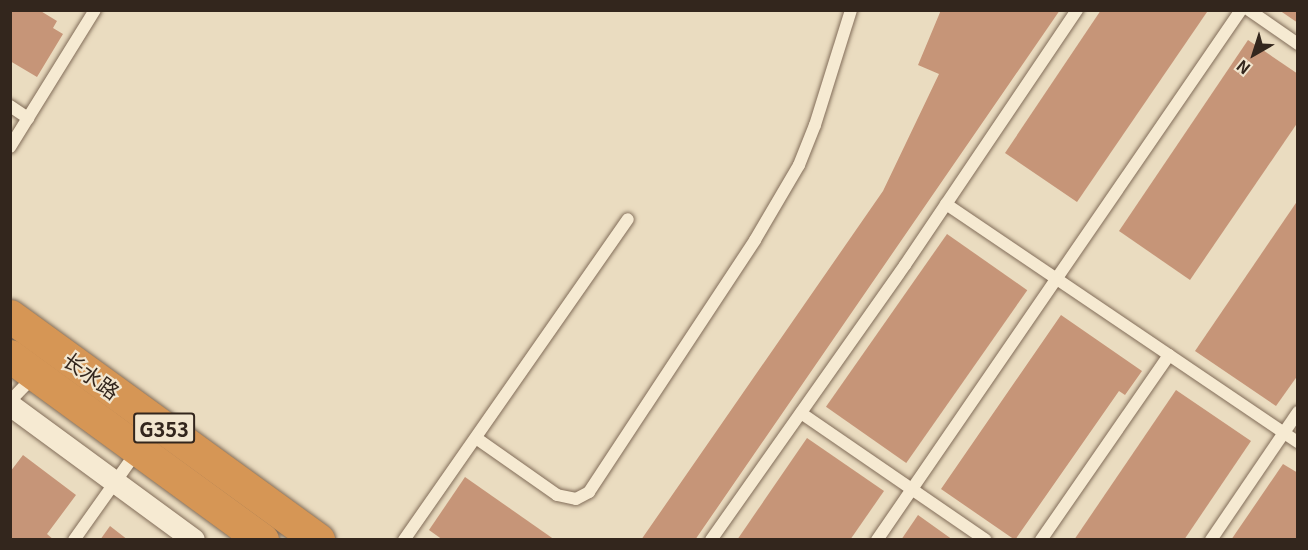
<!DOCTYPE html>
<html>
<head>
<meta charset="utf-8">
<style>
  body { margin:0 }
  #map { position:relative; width:1308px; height:550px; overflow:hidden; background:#eadcc0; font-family:Georgia,"Noto Sans SC",serif }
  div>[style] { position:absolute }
  .building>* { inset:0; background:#c69578; transform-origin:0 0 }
  .roads { filter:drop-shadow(0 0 2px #826d59) drop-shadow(0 0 2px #826d59) }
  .lane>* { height:12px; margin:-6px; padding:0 6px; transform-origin:6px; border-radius:6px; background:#f6ead2 }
  .street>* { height:22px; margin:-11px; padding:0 11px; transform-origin:11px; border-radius:11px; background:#f6ead2 }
  .highway>* { height:33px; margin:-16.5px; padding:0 16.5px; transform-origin:16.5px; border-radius:16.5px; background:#d69655 }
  span { translate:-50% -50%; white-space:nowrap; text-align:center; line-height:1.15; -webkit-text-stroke:4.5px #f2e6cf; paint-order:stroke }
  .shield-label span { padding:2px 4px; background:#f2e6cf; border:2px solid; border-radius:4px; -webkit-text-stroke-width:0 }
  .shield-label { font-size:20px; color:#33261d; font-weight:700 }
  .street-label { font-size:21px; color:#33261d }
  .frame { position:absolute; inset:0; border:12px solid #33261d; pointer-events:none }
  .north { position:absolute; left:1224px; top:24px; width:60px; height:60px; -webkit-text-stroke:4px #f2e6cf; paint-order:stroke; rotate:219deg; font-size:16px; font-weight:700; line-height:24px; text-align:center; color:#33261d }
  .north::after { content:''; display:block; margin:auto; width:21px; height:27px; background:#33261d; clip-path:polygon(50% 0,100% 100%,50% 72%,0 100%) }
</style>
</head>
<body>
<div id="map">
  <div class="building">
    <div style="clip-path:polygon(10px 10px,39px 10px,57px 21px,53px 28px,63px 34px,37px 77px,10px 61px)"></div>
    <div style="clip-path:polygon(941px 10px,1060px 10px,695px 540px,641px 540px,883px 191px,939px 74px,918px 65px)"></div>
    <div style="clip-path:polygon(1101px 10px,1207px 12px,1077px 202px,1005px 153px)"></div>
    <div style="clip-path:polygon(1279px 10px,1298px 10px,1298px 23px)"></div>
    <div style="clip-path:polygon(1248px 40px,1298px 74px,1298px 122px,1190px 280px,1119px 231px)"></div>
    <div style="clip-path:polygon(1298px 200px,1298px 375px,1276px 406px,1195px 351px)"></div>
    <div style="left:947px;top:234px;width:98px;height:211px;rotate:35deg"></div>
    <div style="clip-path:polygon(1061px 315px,1142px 371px,1125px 395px,1119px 391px,1015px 540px,941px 489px)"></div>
    <div style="clip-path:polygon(1176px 390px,1251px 441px,1184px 540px,1074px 540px)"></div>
    <div style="clip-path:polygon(807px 438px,884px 491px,850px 540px,737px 540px)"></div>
    <div style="clip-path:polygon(23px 455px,76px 495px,47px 534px,54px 540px,10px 540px,10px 472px)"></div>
    <div style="clip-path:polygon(1283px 464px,1298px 473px,1298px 540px,1231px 540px)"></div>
    <div style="clip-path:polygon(465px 477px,555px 540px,443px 540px,429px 530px)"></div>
    <div style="clip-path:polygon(918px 515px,953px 540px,901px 540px)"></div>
    <div style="clip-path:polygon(110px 526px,128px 540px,100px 540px)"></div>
  </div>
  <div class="roads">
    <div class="lane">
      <div style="left:1249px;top:10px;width:60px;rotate:34.8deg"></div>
      <div style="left:10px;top:106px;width:22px;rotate:34deg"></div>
      <div style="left:10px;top:147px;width:161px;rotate:-58.2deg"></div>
      <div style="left:946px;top:204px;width:425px;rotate:34.1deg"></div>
      <div style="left:10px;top:401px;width:35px;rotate:-46deg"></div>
      <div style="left:801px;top:413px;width:224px;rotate:34.5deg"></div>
      <div style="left:476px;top:438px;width:99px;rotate:35.1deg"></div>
      <div style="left:557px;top:495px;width:19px;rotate:12deg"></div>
      <div style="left:576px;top:499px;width:15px;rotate:-28deg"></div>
      <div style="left:589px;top:492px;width:302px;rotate:-56.6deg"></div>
      <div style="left:755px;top:240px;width:87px;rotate:-59.6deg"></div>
      <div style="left:799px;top:165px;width:43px;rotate:-68.2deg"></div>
      <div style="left:815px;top:125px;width:121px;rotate:-72.6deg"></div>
      <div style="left:74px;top:540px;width:110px;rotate:-54.6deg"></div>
      <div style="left:404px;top:540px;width:391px;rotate:-55.1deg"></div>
      <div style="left:711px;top:540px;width:337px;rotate:-54.8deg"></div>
      <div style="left:905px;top:265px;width:308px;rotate:-56deg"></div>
      <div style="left:877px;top:540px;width:643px;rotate:-55.52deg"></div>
      <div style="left:1041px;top:540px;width:225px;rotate:-55.3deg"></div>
      <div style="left:1211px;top:540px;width:155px;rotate:-55.8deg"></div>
    </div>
    <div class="street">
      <div style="left:10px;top:405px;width:228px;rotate:36.3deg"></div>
    </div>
    <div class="highway">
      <div style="left:10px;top:316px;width:381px;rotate:36deg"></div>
      <div style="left:10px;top:356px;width:312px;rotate:36.1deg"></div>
    </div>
  </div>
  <div class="shield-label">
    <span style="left:164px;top:428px">G353</span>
  </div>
  <div class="street-label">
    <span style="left:92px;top:375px;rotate:36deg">长水路</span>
  </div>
  <div class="frame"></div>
  <div class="north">N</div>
</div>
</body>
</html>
